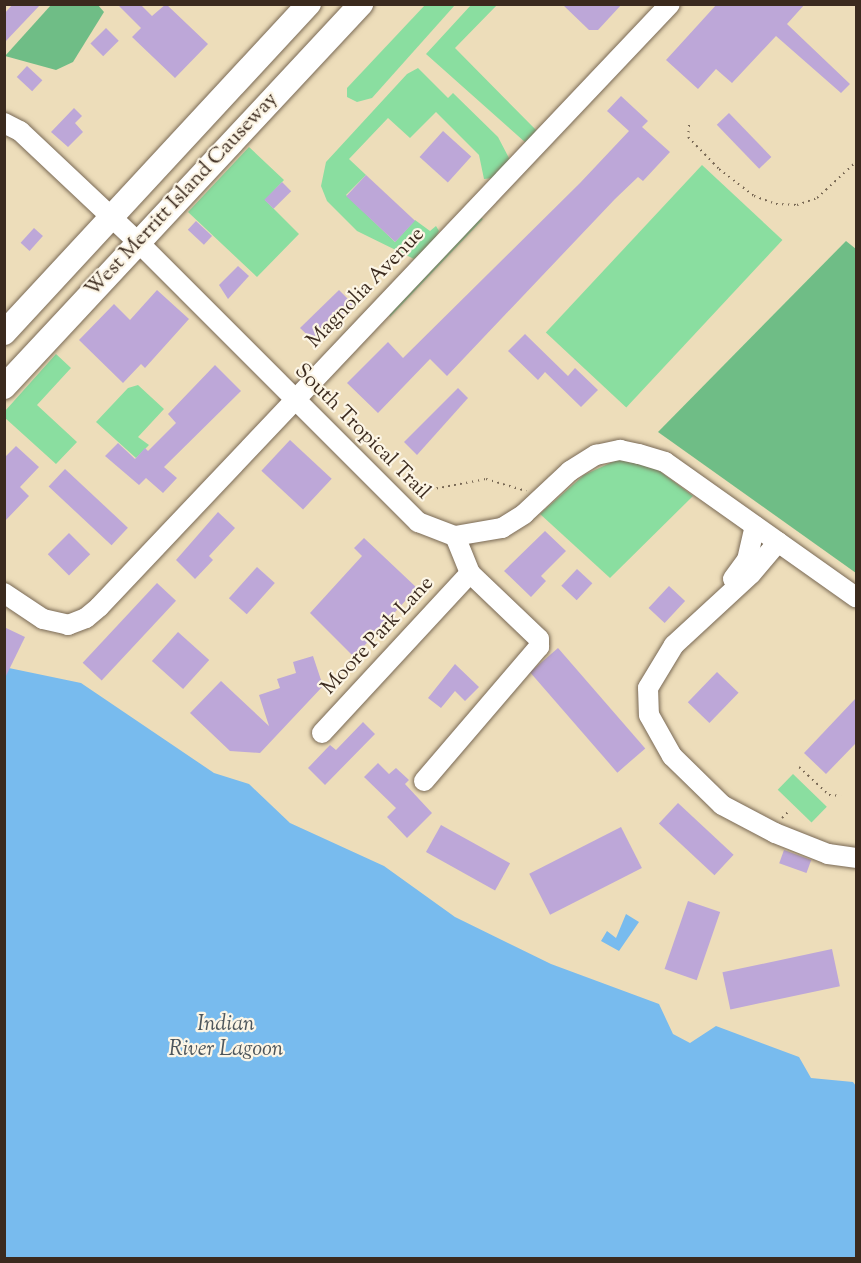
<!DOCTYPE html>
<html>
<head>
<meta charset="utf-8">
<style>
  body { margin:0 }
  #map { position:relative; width:861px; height:1263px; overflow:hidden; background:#edddba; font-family:"Sorts Mill Goudy",serif }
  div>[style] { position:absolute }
  .green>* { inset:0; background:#8adea0; transform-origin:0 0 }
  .forest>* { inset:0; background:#6fbd86 }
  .water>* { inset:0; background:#78bbee }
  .building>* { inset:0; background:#bda7d8; transform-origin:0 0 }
  .path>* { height:2px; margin-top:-1px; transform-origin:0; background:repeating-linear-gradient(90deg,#796955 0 1.5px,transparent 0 6px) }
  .roads { filter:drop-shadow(0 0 2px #796955) drop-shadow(0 0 2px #796955) }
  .minor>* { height:20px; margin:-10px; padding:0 10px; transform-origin:10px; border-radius:10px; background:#fff }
  .major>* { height:24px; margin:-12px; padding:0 12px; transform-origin:12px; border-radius:12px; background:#fff }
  span { translate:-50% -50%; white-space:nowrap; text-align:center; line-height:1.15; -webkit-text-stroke:4.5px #fcf5e5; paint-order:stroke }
  .street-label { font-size:21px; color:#3b2a1e }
  .water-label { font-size:22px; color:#4d565c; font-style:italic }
  .frame { position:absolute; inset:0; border:6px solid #3b2a1e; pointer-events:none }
</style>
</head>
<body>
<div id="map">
  <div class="green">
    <div style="clip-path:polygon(425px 5px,455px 5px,372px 98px,357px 102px,347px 97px,347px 88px)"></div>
    <div style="clip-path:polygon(471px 5px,497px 5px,455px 48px,537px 131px,526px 143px,426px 54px)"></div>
    <div style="clip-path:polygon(418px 68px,448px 98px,453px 93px,498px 137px,510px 160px,493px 178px,484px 179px,479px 155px,436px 112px,410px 138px,388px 118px,349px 159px,366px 175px,346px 195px,395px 242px,415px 220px,430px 231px,436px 226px,439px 231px,434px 240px,414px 259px,357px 231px,327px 201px,321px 186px,326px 162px,407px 74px)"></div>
    <div style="clip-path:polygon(249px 147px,284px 180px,265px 200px,299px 234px,257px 277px,188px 212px)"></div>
    <div style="left:702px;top:165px;width:110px;height:229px;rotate:43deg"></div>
    <div style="clip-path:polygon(479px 216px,483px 219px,390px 317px,388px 310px)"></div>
    <div style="clip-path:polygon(56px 354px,71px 368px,37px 405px,77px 442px,56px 464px,4px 417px,5px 411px)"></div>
    <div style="clip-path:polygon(138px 385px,164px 409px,138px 437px,149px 445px,136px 458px,96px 422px,128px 388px)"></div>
    <div style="clip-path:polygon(619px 459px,654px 467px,693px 496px,610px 578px,540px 514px,584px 475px)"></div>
    <div style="left:793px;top:774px;width:47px;height:22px;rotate:44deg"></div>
  </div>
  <div class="forest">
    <div style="clip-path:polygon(51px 5px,98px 5px,104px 12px,73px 62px,56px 70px,5px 56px)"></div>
    <div style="clip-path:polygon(846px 241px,856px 249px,856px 573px,658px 432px)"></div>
  </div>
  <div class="water">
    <div style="clip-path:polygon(4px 667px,81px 683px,214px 773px,249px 784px,290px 823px,384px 866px,455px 917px,551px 964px,659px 1004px,673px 1034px,690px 1043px,716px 1026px,799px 1057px,811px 1078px,853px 1082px,856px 1086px,856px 1258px,5px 1258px)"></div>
    <div style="clip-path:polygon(626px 914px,639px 922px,619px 951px,601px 941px,607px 931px,616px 938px)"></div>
  </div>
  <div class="building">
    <div style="clip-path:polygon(13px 4px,41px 4px,4px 43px,4px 14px)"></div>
    <div style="clip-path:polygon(117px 4px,140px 4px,152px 16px,166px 4px,208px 44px,175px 78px,132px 37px,141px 28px)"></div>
    <div style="clip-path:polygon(562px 4px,622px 4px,598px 30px,589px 30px)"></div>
    <div style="clip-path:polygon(717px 4px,805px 4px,787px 24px,850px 84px,841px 93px,776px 36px,732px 83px,716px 69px,698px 89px,666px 60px)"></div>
    <div style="left:106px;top:28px;width:18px;height:22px;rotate:45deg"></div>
    <div style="left:27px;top:66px;width:21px;height:15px;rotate:43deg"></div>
    <div style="clip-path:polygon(621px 96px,648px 121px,642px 127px,670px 152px,643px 181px,638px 177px,615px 199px,447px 376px,430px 359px,378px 413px,347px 383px,388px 342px,403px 358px,580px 183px,629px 131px,607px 111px)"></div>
    <div style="clip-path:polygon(74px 108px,82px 116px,75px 123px,83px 132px,68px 147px,51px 132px)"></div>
    <div style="left:729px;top:113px;width:61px;height:17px;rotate:46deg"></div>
    <div style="left:443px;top:131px;width:38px;height:35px;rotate:42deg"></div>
    <div style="left:366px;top:175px;width:67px;height:29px;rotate:43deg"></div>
    <div style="left:282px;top:182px;width:13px;height:25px;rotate:45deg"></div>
    <div style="left:196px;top:221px;width:22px;height:12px;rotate:43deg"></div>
    <div style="left:34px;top:228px;width:12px;height:20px;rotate:42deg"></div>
    <div style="clip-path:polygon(238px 266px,249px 276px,228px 299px,219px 285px)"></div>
    <div style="clip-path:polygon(157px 290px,189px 319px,145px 368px,141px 364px,123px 383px,79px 340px,114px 304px,130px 320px)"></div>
    <div style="clip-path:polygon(339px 290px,353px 304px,317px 344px,300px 328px)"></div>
    <div style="clip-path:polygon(525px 334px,568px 376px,575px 368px,598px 390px,581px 407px,545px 372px,538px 380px,508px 351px)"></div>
    <div style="clip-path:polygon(215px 365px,241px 391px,164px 467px,177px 478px,163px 493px,146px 478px,139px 485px,105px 456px,118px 443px,135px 459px,145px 448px,148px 451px,176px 423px,168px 414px)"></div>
    <div style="clip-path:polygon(458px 388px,468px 398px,417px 455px,404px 442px)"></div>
    <div style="left:290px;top:440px;width:57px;height:42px;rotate:43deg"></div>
    <div style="clip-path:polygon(16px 446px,39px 467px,20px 487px,29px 496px,4px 522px,4px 458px)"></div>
    <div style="left:65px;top:469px;width:86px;height:24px;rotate:43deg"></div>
    <div style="clip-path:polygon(218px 512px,235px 528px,209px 556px,213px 560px,195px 579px,176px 560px)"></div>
    <div style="clip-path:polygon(545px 531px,566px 551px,541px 576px,546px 581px,531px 597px,504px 571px)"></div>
    <div style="left:69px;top:533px;width:30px;height:30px;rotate:45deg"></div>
    <div style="clip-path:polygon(364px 538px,417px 588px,354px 657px,310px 613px,362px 556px,354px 548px)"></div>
    <div style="left:257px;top:567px;width:24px;height:42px;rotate:42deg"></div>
    <div style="left:577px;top:569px;width:21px;height:23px;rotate:43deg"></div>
    <div style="left:157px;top:583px;width:26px;height:109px;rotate:43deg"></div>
    <div style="left:669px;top:586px;width:22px;height:30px;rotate:43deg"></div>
    <div style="clip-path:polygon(4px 627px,25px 637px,4px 680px)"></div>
    <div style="left:178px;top:632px;width:42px;height:39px;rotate:42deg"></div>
    <div style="left:558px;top:648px;width:133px;height:37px;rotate:49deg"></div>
    <div style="clip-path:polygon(313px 656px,323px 686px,260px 753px,230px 751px,190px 713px,221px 681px,269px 726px,259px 695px,280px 688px,277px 679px,296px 673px,293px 662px)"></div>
    <div style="clip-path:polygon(455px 664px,479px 687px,465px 701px,455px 691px,441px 708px,428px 698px)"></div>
    <div style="left:717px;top:672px;width:30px;height:42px;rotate:44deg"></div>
    <div style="clip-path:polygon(856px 698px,856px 743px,826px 774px,804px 753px)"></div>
    <div style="clip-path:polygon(363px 722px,375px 734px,325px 785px,308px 768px,330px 745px,336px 750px)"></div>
    <div style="clip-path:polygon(378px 763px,389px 774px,396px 768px,409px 780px,405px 784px,432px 813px,407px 838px,387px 817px,396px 808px,364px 777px)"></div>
    <div style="left:678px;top:803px;width:76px;height:28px;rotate:43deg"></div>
    <div style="left:441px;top:825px;width:79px;height:31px;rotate:29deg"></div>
    <div style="left:621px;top:827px;width:46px;height:103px;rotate:63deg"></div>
    <div style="left:784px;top:850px;width:29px;height:14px;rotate:20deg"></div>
    <div style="left:688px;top:901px;width:34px;height:72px;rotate:19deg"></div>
    <div style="left:832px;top:949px;width:38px;height:112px;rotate:78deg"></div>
  </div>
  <div class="path">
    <div style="left:689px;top:125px;width:12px;rotate:95deg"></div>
    <div style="left:688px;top:137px;width:45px;rotate:45.9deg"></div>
    <div style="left:719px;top:169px;width:44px;rotate:37.6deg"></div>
    <div style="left:754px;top:196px;width:23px;rotate:20deg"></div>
    <div style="left:776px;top:204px;width:21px;rotate:3deg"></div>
    <div style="left:797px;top:205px;width:21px;rotate:-19deg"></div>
    <div style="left:817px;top:198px;width:53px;rotate:-42.7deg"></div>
    <div style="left:413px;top:493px;width:74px;rotate:-10.9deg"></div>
    <div style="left:486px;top:479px;width:42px;rotate:16.7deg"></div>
    <div style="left:799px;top:767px;width:41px;rotate:43deg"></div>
    <div style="left:829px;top:795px;width:12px;rotate:5deg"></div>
    <div style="left:782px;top:818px;width:11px;rotate:-45deg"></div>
  </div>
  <div class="roads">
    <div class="minor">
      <div style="left:4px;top:123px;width:18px;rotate:27deg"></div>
      <div style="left:20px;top:131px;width:163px;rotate:43.3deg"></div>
      <div style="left:139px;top:243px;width:395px;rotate:45deg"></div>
      <div style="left:418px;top:522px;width:40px;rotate:21deg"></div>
      <div style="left:455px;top:536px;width:48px;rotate:-9.7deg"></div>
      <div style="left:502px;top:528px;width:26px;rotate:-32deg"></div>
      <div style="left:524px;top:514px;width:63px;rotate:-43.1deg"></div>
      <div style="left:570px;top:471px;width:31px;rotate:-32deg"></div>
      <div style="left:596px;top:455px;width:25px;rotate:-12deg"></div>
      <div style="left:620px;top:450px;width:19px;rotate:12deg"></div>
      <div style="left:639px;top:454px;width:27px;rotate:17deg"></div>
      <div style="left:665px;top:462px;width:234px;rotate:35.3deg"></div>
      <div style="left:778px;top:542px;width:42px;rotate:130.2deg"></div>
      <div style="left:751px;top:574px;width:105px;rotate:137.3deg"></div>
      <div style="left:674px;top:645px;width:50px;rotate:121.2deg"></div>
      <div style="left:648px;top:688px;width:27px;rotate:88deg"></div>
      <div style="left:649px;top:715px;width:47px;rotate:60.7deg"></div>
      <div style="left:672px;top:756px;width:70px;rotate:44.4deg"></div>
      <div style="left:722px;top:805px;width:60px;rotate:27.8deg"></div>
      <div style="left:775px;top:833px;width:57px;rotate:21.6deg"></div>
      <div style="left:828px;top:854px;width:28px;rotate:8deg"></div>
      <div style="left:733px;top:579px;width:24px;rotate:-54deg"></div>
      <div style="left:747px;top:560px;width:35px;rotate:-77deg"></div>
      <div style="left:4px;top:593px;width:47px;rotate:33.7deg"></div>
      <div style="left:43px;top:619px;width:26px;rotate:13deg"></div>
      <div style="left:68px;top:625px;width:19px;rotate:-21deg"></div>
      <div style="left:86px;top:618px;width:17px;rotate:-40deg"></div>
      <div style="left:99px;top:607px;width:830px;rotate:-46.56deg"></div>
      <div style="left:322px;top:733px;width:218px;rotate:-47.2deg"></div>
      <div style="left:424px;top:781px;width:177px;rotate:-49.4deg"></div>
      <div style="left:539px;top:647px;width:8px;rotate:-90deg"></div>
      <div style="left:539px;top:639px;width:95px;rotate:-136.3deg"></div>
      <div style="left:470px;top:573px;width:40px;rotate:-112deg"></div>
    </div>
    <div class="major">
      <div style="left:4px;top:333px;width:449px;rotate:-47.2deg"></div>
      <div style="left:4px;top:387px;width:524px;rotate:-47.01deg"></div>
    </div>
  </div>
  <div class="street-label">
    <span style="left:182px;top:195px;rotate:-47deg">West Merritt Island Causeway</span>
    <span style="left:366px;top:288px;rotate:-46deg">Magnolia Avenue</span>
    <span style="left:362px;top:432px;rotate:45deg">South Tropical Trail</span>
    <span style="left:378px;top:636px;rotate:-47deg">Moore Park Lane</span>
  </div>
  <div class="water-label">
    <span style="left:226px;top:1038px">Indian<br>River Lagoon</span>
  </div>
  <div class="frame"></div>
</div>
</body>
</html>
